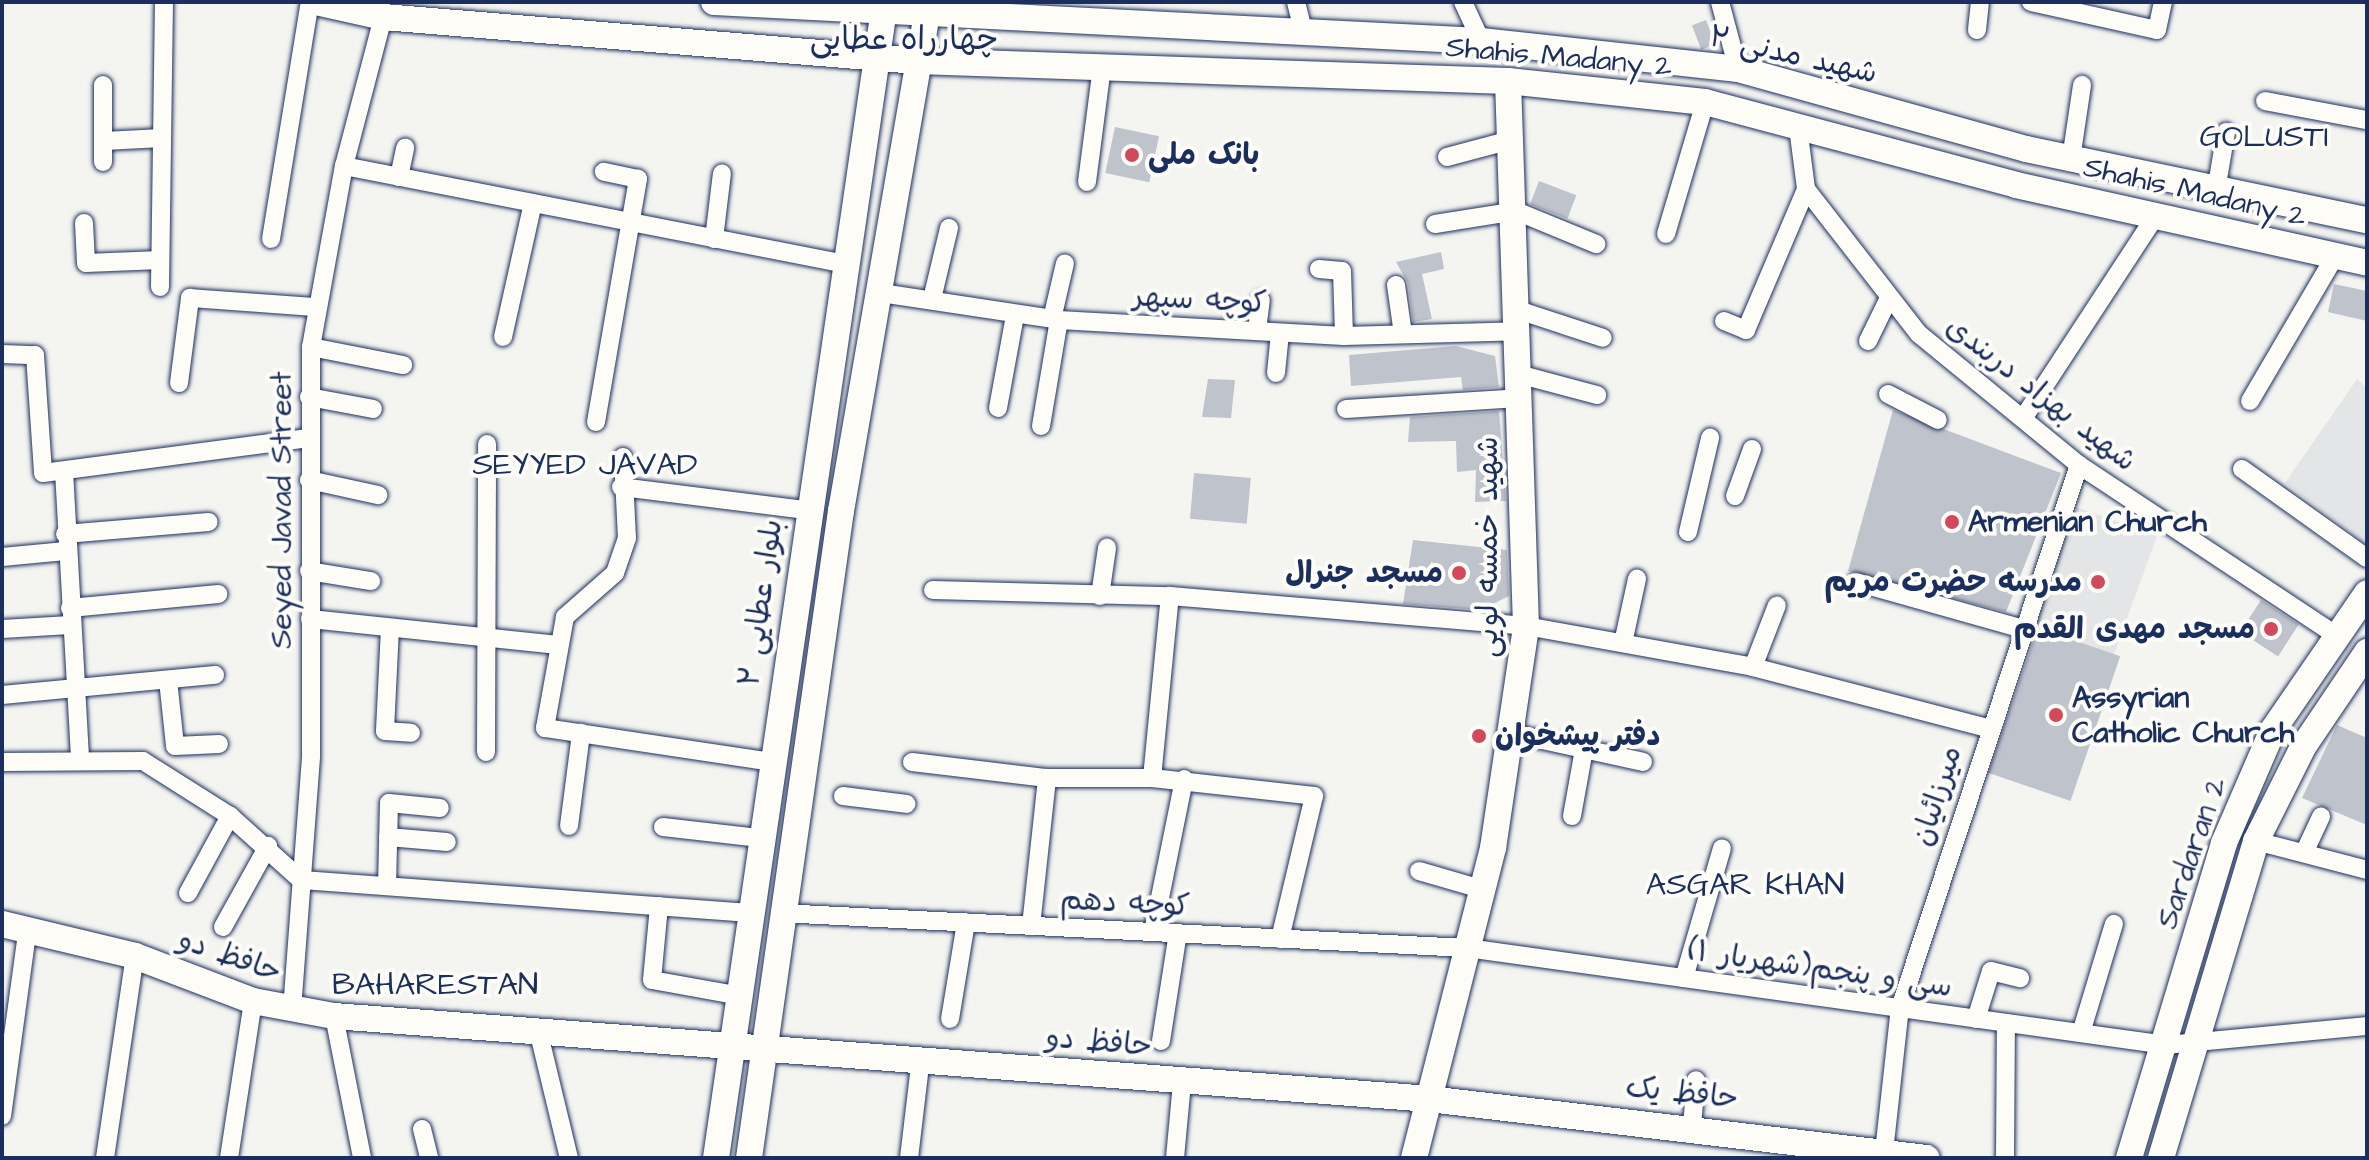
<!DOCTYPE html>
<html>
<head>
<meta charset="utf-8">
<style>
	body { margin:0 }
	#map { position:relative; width:2369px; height:1160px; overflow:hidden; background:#f4f4f1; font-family:"Architects Daughter","Playpen Sans Arabic",sans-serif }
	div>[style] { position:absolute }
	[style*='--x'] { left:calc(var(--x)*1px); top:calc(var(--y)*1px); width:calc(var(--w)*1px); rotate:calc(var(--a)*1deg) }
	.built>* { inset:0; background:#e4e5e6; transform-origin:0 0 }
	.building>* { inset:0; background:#bfc3cc; transform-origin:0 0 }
	.roads { filter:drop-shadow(0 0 2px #1b2f5e) drop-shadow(0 0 2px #1b2f5e) }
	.street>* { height:18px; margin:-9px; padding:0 9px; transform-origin:9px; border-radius:9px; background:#fdfcf7 }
	.secondary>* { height:26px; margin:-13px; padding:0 13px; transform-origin:13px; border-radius:13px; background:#fdfcf7 }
	.dots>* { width:22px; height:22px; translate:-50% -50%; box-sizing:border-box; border:4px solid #fdfcf7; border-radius:50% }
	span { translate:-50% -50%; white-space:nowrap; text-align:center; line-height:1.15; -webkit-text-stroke:8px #fdfcf7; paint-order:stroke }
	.street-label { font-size:30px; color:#1b2f5e }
	.poi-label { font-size:30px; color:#1b2f5e; font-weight:700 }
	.left { translate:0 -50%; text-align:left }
	.right { translate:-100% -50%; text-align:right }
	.neighbourhood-label { font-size:32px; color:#1b2f5e }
	.frame { position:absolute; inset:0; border:4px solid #1b2f5e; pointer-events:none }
</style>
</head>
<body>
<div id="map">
	<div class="built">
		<div style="clip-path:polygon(2357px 379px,2367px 388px,2366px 544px,2285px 483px)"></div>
		<div style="left:2077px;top:507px;width:85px;height:127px;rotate:20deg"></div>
	</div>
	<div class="building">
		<div style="left:1706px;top:20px;width:26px;height:15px;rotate:69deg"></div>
		<div style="left:1115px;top:127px;width:45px;height:47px;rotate:12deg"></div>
		<div style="left:1539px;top:181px;width:40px;height:25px;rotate:21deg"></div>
		<div style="clip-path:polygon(1441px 252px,1444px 269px,1422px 274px,1432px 319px,1413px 322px,1408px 283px,1396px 262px)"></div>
		<div style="clip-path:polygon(2334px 284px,2367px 291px,2367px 321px,2328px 312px)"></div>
		<div style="clip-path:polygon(1456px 346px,1495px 356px,1499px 387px,1463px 390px,1461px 377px,1351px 386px,1349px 355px)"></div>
		<div style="clip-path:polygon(1208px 379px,1235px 380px,1231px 418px,1202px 417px)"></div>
		<div style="clip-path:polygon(1893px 410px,2061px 473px,2006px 612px,1848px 571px)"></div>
		<div style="clip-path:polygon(1499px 411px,1506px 501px,1475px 502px,1476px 470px,1457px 472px,1456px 441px,1408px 442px,1410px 417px)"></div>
		<div style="left:1194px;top:473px;width:57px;height:46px;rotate:5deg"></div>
		<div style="clip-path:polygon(1413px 540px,1507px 550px,1509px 596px,1481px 610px,1403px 604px)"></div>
		<div style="left:2261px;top:600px;width:45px;height:38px;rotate:33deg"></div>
		<div style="left:2038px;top:628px;width:87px;height:153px;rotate:19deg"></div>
		<div style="clip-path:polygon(2337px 725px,2367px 738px,2367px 825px,2302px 798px)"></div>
	</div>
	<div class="roads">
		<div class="street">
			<div style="--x:1296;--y:2;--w:30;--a:76"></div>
			<div style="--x:1463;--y:2;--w:43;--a:65.2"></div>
			<div style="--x:1720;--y:2;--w:69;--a:75"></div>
			<div style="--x:2031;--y:2;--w:129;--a:12.5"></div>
			<div style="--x:2157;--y:30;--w:29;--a:-78"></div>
			<div style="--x:1977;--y:30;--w:28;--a:-84"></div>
			<div style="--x:2265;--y:101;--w:104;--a:10.6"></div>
			<div style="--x:1798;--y:127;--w:63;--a:82.6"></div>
			<div style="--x:1806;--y:189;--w:184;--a:52.1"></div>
			<div style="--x:1919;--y:334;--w:207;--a:39.3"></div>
			<div style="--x:2079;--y:465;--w:306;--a:33.5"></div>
			<div style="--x:104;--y:141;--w:58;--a:-3"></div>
			<div style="--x:1447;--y:157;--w:66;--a:-14.9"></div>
			<div style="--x:2071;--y:159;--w:75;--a:-81.5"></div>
			<div style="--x:103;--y:162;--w:77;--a:-90"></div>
			<div style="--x:344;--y:166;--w:511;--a:11.05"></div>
			<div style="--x:399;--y:177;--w:30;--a:-78"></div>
			<div style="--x:1087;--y:182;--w:117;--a:-82.6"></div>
			<div style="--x:2216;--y:191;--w:60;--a:-80.4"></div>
			<div style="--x:84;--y:223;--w:40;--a:87.1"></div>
			<div style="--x:86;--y:263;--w:74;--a:-2.3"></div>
			<div style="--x:1435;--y:224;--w:82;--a:-9.1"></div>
			<div style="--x:1516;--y:211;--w:87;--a:22.4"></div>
			<div style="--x:1666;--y:234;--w:138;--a:-73.5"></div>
			<div style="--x:271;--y:239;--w:240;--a:-80.7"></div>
			<div style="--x:714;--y:239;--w:66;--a:-83.1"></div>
			<div style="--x:1319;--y:269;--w:23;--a:5"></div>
			<div style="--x:1342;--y:271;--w:65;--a:88.2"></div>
			<div style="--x:1396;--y:285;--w:49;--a:81.9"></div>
			<div style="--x:160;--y:287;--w:285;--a:-89.2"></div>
			<div style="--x:881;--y:293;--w:180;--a:8.6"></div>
			<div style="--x:1059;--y:320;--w:285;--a:3.2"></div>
			<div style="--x:1344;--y:336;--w:174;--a:-1.6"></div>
			<div style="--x:932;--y:299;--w:73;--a:-76.5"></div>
			<div style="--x:1518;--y:310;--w:89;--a:18.2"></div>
			<div style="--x:1052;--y:319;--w:57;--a:-76.9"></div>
			<div style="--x:1724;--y:321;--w:24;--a:22"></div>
			<div style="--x:1746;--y:330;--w:153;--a:-66.9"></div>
			<div style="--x:1257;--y:331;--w:31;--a:-83"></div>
			<div style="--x:503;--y:337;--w:137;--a:-77.4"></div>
			<div style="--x:1868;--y:341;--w:46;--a:-64"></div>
			<div style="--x:311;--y:347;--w:94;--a:11.1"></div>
			<div style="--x:2;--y:354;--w:33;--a:2"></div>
			<div style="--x:35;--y:355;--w:118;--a:86.1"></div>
			<div style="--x:43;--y:473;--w:268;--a:-7.5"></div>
			<div style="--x:1276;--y:373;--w:40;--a:-84.3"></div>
			<div style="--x:1518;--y:374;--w:82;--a:14.9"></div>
			<div style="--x:179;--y:383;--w:86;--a:-82.6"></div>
			<div style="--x:190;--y:298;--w:126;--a:4.1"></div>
			<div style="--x:1888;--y:394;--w:56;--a:27.5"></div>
			<div style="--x:309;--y:397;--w:65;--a:10.6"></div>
			<div style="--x:2250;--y:401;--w:168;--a:-59.6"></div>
			<div style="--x:998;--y:408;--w:95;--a:-79.6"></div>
			<div style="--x:1346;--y:409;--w:173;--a:-3.6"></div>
			<div style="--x:2024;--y:417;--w:241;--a:-56.8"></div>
			<div style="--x:596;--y:422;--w:247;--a:-80.2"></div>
			<div style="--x:638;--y:179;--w:35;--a:-168"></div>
			<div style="--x:1041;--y:426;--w:108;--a:-80.4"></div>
			<div style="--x:623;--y:457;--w:81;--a:87.2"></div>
			<div style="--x:627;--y:538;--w:37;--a:109"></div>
			<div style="--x:615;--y:573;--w:67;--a:138.7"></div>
			<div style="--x:565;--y:617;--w:113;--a:100.2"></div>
			<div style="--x:545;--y:728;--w:230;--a:8.5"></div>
			<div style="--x:2242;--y:469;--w:153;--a:35.5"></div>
			<div style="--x:64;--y:471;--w:287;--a:86.8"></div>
			<div style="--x:309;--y:480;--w:71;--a:12.3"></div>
			<div style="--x:621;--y:487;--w:186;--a:7.1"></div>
			<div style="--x:1735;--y:496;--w:50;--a:-70.1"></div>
			<div style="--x:1688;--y:532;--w:97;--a:-76.8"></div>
			<div style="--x:65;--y:534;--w:144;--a:-4.8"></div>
			<div style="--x:2;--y:557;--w:64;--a:-5.4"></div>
			<div style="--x:309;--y:571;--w:63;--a:9.2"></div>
			<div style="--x:1856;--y:582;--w:173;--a:15.7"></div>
			<div style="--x:933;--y:590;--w:237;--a:1.5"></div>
			<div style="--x:1170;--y:596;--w:357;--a:4.8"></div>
			<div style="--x:1526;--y:626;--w:231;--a:10.2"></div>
			<div style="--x:1753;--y:667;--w:243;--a:14.6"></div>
			<div style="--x:1100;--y:596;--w:49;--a:-81.7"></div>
			<div style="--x:70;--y:608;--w:149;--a:-5.4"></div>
			<div style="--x:310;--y:619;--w:250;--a:6"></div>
			<div style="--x:390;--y:628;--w:103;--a:92.8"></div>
			<div style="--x:385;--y:731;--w:26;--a:4"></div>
			<div style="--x:2;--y:629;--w:68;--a:-3.4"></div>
			<div style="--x:1623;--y:643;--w:66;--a:-77.7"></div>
			<div style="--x:1753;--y:667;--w:66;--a:-68.8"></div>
			<div style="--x:168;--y:680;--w:66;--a:83.9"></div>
			<div style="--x:175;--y:746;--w:44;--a:-2.6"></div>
			<div style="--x:2;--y:695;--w:214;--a:-5.4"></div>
			<div style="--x:1515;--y:734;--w:131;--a:12.3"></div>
			<div style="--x:486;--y:752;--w:308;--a:-89.8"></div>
			<div style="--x:2;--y:762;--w:141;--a:-0.4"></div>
			<div style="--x:143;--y:761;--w:103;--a:32.3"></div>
			<div style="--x:230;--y:816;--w:96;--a:42"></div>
			<div style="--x:301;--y:880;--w:448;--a:4.2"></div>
			<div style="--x:912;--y:762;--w:136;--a:6.8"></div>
			<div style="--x:1047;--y:778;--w:105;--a:0"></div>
			<div style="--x:1152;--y:778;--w:183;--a:-84.4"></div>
			<div style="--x:1152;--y:778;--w:163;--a:6.3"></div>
			<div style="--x:1314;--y:796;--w:147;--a:103.4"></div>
			<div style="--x:843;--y:796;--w:64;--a:7.1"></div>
			<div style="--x:1572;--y:816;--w:68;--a:-79.8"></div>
			<div style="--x:569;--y:826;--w:94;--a:-82.6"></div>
			<div style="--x:663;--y:827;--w:98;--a:6.5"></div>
			<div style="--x:388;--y:837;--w:59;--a:4.8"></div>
			<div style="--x:2256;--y:841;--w:115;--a:14.6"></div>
			<div style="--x:2305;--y:851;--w:38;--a:-65"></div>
			<div style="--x:1419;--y:871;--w:65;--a:16.2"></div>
			<div style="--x:387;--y:886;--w:83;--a:-88.6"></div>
			<div style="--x:389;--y:803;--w:51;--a:5.6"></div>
			<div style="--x:188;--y:893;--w:88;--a:-61.4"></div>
			<div style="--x:659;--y:906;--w:74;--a:95.4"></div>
			<div style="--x:652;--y:980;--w:84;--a:10.2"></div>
			<div style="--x:780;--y:913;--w:688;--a:2.92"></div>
			<div style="--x:1467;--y:948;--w:706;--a:7.9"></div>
			<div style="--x:2166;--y:1045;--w:202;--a:-5.4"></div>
			<div style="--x:1031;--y:926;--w:149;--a:-83.8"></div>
			<div style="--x:223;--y:927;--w:93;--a:-60.9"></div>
			<div style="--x:1153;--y:932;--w:156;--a:-78.5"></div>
			<div style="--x:1684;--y:978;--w:135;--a:-73.7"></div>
			<div style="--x:292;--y:1010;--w:255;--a:-85.7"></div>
			<div style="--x:311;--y:756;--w:409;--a:-90"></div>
			<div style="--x:311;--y:347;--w:184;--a:-79.7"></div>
			<div style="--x:344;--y:166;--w:154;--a:-75.3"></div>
			<div style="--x:334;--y:1016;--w:145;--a:78.8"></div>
			<div style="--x:950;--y:1019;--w:98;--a:-80.6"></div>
			<div style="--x:1976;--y:1019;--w:50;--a:-72.6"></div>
			<div style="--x:1991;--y:971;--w:30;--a:14"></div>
			<div style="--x:538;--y:1030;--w:132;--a:76.4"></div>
			<div style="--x:2081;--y:1033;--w:114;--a:-73.2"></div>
			<div style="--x:1161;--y:1041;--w:109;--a:-81.1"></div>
			<div style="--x:2;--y:1116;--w:191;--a:-82.2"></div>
			<div style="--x:1692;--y:1126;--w:46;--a:-85"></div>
			<div style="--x:422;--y:1129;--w:30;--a:76"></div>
			<div style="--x:1884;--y:1152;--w:145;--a:-83.7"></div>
			<div style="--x:1900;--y:1008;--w:572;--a:-71.76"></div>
			<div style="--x:105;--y:1158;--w:204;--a:-81.6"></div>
			<div style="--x:229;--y:1158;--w:159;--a:-81.3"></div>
			<div style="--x:909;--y:1158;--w:101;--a:-83.2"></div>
			<div style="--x:1175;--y:1158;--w:76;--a:-84.7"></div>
			<div style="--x:2005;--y:1158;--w:135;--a:-89.6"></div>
		</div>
		<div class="secondary">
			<div style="--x:316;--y:2;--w:69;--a:12.6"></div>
			<div style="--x:383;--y:17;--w:536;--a:4.71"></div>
			<div style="--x:917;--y:61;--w:591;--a:1.94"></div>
			<div style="--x:1508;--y:81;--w:198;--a:6.1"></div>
			<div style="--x:1705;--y:102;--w:322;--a:14.9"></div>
			<div style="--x:2016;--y:185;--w:360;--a:12.5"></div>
			<div style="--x:714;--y:2;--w:768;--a:2.91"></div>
			<div style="--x:1481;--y:41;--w:259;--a:6.2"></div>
			<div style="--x:1738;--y:69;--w:299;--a:15.5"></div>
			<div style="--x:2026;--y:149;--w:348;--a:11.8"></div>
			<div style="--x:2;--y:924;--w:137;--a:13.5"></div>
			<div style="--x:135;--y:956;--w:126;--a:20.9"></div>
			<div style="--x:253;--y:1001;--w:82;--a:10.5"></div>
			<div style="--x:334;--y:1016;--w:1098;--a:4.33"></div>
			<div style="--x:1429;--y:1099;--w:501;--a:6.76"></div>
			<div style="--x:716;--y:1158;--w:1168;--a:-81.68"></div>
			<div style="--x:749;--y:1158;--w:654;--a:-81.91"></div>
			<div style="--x:841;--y:511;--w:517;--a:-80.19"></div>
			<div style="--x:1414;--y:1158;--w:320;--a:-75.7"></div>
			<div style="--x:1493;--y:848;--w:224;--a:-81.5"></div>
			<div style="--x:1526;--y:626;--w:545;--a:-91.89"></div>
			<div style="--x:2129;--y:1158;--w:329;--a:-73.2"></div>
			<div style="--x:2224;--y:843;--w:123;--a:-66.6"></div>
			<div style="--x:2273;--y:730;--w:166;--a:-55.5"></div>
			<div style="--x:2161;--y:1158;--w:331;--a:-73.3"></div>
			<div style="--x:2256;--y:841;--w:105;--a:-63.4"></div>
			<div style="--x:2303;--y:747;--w:115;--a:-56"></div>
		</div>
	</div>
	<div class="dots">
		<div style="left:1132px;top:155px;background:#d1495b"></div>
		<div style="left:1952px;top:522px;background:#d1495b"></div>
		<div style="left:1459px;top:573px;background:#d1495b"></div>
		<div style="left:2098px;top:582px;background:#d1495b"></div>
		<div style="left:2271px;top:629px;background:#d1495b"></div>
		<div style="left:2056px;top:715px;background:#d1495b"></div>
		<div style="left:1479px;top:736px;background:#d1495b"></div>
	</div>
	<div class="street-label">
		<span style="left:1793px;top:55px;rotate:13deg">شهید مدنی ۲</span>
		<span style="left:1559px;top:57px;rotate:5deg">Shahis Madany 2</span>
		<span style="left:2195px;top:192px;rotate:13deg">Shahis Madany 2</span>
		<span style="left:1200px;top:300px;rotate:3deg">کوچه سپهر</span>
		<span style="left:2041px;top:394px;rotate:38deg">شهید بهزاد دربندی</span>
		<span style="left:282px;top:510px;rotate:-90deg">Seyed Javad Street</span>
		<span style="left:1488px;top:547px;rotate:-90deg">شهید خمسه لویی</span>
		<span style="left:761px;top:603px;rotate:-82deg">بلوار عطایی ۲</span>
		<span style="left:1937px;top:796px;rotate:-72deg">میرزائیان</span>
		<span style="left:2192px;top:853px;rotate:-71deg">Sardaran 2</span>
		<span style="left:1125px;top:903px;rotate:3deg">کوچه دهم</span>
		<span style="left:230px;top:956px;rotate:19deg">حافظ دو</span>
		<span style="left:1820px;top:969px;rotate:8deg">سی و پنجم(شهریار ۱)</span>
		<span style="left:1099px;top:1042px;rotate:5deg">حافظ دو</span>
		<span style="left:1682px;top:1093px;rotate:6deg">حافظ یک</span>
	</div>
	<div class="poi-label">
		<span class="left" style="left:1148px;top:155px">بانک ملی</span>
		<span class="left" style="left:1968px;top:522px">Armenian Church</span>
		<span class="right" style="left:1443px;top:573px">مسجد جنرال</span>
		<span class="right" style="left:2082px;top:582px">مدرسه حضرت مریم</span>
		<span class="right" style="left:2255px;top:629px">مسجد مهدی القدم</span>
		<span class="left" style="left:2072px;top:715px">Assyrian<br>Catholic Church</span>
		<span class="left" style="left:1495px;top:736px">دفتر پیشخوان</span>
	</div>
	<div class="neighbourhood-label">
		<span style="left:904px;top:40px">چهارراه عطایی</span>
		<span style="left:2264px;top:137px">GOLUSTI</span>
		<span style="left:585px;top:465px">SEYYED JAVAD</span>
		<span style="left:1745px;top:885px">ASGAR KHAN</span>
		<span style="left:435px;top:985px">BAHARESTAN</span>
	</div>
	<div class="frame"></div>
</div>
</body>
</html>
